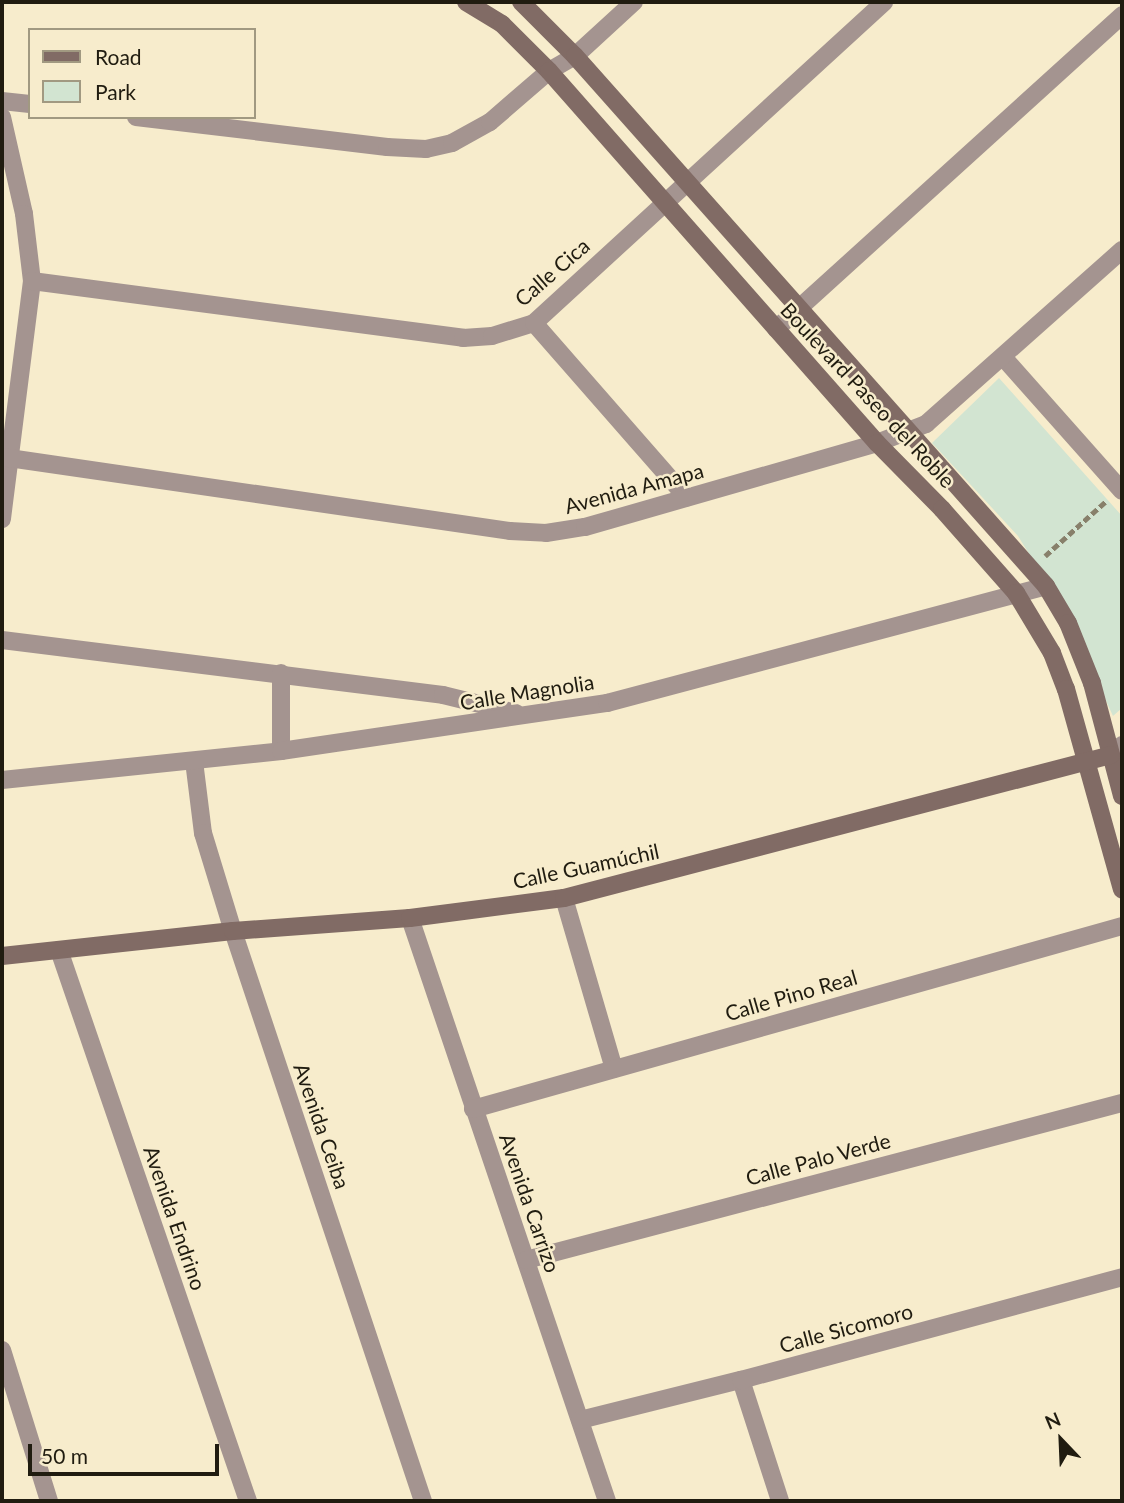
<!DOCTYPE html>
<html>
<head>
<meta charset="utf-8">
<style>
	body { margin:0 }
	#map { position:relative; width:1124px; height:1503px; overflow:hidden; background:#f7eccc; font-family:Lato,sans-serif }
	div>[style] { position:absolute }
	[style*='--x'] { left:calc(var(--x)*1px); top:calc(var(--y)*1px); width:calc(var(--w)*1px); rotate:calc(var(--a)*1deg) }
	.green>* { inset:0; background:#d2e4d1 }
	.path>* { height:4.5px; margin-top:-2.25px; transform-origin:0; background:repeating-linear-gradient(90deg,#88806b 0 7px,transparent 0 10.5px) }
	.street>* { height:18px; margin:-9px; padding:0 9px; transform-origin:9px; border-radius:9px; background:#a49490 }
	.secondary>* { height:18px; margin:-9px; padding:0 9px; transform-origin:9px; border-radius:9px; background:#816b65 }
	span { translate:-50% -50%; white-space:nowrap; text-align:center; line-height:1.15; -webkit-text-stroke:5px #f7eccc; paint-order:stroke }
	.street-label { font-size:21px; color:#201c10 }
	.frame { position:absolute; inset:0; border:4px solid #201c10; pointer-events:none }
	.legend { position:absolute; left:28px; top:28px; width:228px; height:91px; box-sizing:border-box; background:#f7eccc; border:2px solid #a19981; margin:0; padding:9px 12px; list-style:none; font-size:21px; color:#201c10 }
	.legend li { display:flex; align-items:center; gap:14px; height:35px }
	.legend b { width:35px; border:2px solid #a19981 }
	.north { position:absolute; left:1026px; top:1405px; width:70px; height:70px; -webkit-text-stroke:5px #f7eccc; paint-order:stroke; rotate:337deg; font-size:19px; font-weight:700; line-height:28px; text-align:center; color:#201c10 }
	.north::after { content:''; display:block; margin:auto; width:24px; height:32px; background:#201c10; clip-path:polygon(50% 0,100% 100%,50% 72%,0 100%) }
	.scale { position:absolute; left:28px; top:1444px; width:191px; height:32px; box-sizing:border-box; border:4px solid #201c10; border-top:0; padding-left:9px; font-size:21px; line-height:24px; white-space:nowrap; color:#201c10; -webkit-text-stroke:5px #f7eccc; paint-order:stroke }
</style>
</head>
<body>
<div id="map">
	<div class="green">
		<div style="clip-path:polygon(999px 378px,1122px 516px,1122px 708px,1113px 716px,1065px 612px,1018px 536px,932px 443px)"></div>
	</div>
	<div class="path">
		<div style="--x:1045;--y:556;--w:82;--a:-42"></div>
	</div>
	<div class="street">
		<div style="--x:2;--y:101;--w:28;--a:6"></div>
		<div style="--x:2;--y:117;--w:99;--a:77.2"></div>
		<div style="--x:24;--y:214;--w:67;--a:83.2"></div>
		<div style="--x:32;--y:281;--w:240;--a:97.2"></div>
		<div style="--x:136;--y:117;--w:253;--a:6.8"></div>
		<div style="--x:387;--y:147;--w:39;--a:3"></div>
		<div style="--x:426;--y:149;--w:27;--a:-13"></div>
		<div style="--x:452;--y:143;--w:43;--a:-28.9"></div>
		<div style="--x:490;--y:122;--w:78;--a:-40.8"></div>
		<div style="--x:549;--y:71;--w:30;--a:-30"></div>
		<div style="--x:575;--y:56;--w:80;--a:-42.5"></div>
		<div style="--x:32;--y:281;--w:435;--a:7.5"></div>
		<div style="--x:463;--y:338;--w:29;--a:-4"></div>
		<div style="--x:492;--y:336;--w:44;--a:-17.2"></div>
		<div style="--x:534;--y:323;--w:475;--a:-42.5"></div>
		<div style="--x:534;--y:323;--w:232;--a:48.8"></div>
		<div style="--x:776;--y:329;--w:467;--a:-42.2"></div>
		<div style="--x:1003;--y:357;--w:179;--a:48.4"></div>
		<div style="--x:2;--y:457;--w:513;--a:8.29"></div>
		<div style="--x:510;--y:531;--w:36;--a:3"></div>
		<div style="--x:546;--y:533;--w:39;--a:-9"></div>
		<div style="--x:585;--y:527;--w:304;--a:-16"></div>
		<div style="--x:877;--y:443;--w:53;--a:-21.2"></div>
		<div style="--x:926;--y:424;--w:262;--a:-41.6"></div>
		<div style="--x:2;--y:640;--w:444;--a:7.1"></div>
		<div style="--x:443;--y:695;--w:75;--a:13.9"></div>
		<div style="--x:281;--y:673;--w:78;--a:90"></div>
		<div style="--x:1111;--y:755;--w:15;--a:-42"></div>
		<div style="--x:194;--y:761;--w:73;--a:82.9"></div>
		<div style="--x:203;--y:833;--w:102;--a:73"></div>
		<div style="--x:233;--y:931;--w:601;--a:71.57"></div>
		<div style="--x:2;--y:780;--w:281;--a:-5.9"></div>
		<div style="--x:281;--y:751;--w:330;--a:-8.4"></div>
		<div style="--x:607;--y:703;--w:454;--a:-14.9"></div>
		<div style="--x:564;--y:898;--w:178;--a:73.7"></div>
		<div style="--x:410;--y:918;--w:615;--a:71.33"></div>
		<div style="--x:59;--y:950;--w:583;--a:71.07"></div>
		<div style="--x:473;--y:1109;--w:674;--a:-15.75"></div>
		<div style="--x:526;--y:1260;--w:616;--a:-14.76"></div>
		<div style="--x:2;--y:1350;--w:158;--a:72.7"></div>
		<div style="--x:741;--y:1380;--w:127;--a:72.1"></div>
		<div style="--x:580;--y:1420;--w:166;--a:-14"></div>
		<div style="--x:741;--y:1380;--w:395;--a:-15.1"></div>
	</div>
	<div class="secondary">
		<div style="--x:466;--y:2;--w:42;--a:31.4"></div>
		<div style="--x:502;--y:24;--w:66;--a:45"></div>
		<div style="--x:549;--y:71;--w:496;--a:48.6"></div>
		<div style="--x:877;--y:443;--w:93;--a:45.4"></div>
		<div style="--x:942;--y:509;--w:112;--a:48.6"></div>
		<div style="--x:1016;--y:593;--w:70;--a:59"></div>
		<div style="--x:1052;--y:653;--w:39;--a:69"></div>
		<div style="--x:1066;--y:689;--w:208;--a:74.4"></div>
		<div style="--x:521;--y:2;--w:76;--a:45"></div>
		<div style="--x:575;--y:56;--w:709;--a:48.37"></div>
		<div style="--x:1046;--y:586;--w:43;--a:59.3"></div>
		<div style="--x:1068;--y:623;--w:65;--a:68.2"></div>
		<div style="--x:1092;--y:683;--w:117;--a:75.1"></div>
		<div style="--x:2;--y:956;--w:232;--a:-6.2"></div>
		<div style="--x:233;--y:931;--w:177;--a:-4.2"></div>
		<div style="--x:410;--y:918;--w:155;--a:-7.4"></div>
		<div style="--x:564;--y:898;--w:565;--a:-14.65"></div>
	</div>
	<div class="street-label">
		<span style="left:552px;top:272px;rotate:-41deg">Calle Cica</span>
		<span style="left:868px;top:395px;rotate:47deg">Boulevard Paseo del Roble</span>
		<span style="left:634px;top:488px;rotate:-15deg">Avenida Amapa</span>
		<span style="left:527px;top:692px;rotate:-9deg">Calle Magnolia</span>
		<span style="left:586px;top:866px;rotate:-12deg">Calle Guamúchil</span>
		<span style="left:791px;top:995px;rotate:-16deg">Calle Pino Real</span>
		<span style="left:322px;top:1126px;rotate:71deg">Avenida Ceiba</span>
		<span style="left:818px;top:1159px;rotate:-15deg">Calle Palo Verde</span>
		<span style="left:530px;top:1203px;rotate:71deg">Avenida Carrizo</span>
		<span style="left:175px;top:1218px;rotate:71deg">Avenida Endrino</span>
		<span style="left:846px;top:1328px;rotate:-15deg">Calle Sicomoro</span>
	</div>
	<div class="frame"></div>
	<ul class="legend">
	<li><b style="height:9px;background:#816b65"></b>Road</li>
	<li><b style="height:19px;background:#d2e4d1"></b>Park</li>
	</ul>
	<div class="north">N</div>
	<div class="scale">50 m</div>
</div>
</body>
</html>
